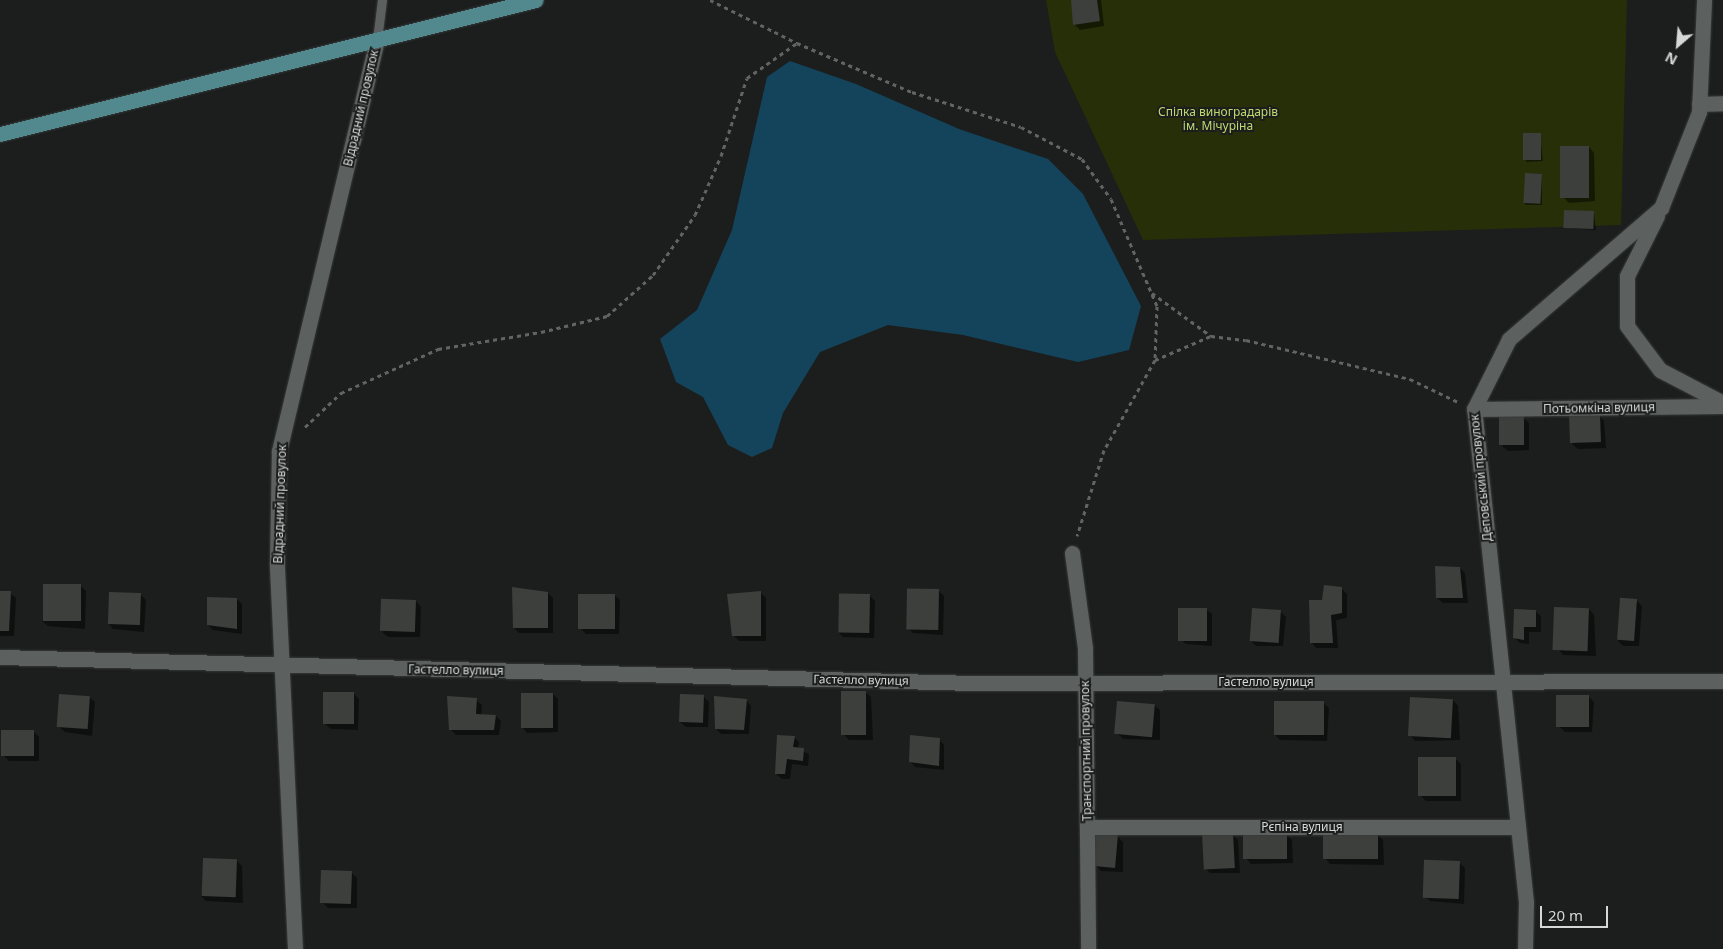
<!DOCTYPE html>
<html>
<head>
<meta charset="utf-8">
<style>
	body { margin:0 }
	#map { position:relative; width:1723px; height:949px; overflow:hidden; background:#1b1e1d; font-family:"Noto Sans",sans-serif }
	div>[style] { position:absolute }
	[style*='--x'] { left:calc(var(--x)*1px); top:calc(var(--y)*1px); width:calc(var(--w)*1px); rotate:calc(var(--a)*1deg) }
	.green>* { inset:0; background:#272f08 }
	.water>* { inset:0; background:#14445b }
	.shadow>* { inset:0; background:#0007 }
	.building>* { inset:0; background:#3c3f3c; transform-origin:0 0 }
	.path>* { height:3px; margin-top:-1.5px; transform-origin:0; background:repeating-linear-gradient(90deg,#616463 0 4px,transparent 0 8px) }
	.roads { filter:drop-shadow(0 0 1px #383a3a) drop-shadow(0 0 1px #383a3a) }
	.lane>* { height:9px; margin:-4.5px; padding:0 4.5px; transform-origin:4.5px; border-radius:4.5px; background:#5c605f }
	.street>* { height:15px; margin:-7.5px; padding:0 7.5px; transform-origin:7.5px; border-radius:7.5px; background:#5c605f }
	.primary>* { height:15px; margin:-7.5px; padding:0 7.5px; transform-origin:7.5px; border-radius:7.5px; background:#51898e }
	span { translate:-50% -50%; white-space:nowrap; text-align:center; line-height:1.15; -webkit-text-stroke:4px #1b1e1d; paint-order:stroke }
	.street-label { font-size:12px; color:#d5d8d7 }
	.park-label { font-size:12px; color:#c0da6f }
	.north { position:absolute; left:1653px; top:20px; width:50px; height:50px; -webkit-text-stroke:4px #1b1e1d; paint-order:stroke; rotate:207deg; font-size:14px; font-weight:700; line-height:20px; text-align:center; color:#d5d8d7 }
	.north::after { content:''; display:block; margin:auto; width:18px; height:22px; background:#d5d8d7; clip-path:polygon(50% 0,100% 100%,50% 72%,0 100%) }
	.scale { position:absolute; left:1540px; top:906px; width:68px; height:22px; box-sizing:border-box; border:2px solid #d5d8d7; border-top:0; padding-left:6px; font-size:15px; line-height:18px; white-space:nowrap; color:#d5d8d7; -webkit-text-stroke:4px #1b1e1d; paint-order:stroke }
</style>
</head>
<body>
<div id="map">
	<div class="green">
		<div style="clip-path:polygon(1046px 0,1627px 0,1621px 225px,1143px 240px,1055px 52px)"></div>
	</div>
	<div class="water">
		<div style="clip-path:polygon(790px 61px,856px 84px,959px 129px,1048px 159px,1083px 194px,1141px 306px,1129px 350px,1078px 362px,963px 335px,888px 325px,820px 352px,783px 413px,772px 448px,752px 457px,728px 445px,703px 397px,676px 382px,660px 339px,697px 310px,732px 230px,767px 77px)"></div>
	</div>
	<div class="shadow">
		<div style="clip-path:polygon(1073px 0,1101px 0,1104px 26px,1080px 30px,1074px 24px)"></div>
		<div style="clip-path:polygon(1540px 134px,1543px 161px,1527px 162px,1524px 159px)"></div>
		<div style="clip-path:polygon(1589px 147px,1594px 153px,1595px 201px,1569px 203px,1564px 198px)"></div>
		<div style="clip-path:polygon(1542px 175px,1542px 205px,1526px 205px,1524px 203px)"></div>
		<div style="clip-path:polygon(1594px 213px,1596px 230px,1565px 228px)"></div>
		<div style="clip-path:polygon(1599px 415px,1604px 421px,1606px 448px,1578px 449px,1572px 444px)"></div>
		<div style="clip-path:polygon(1523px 418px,1529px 423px,1529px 450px,1508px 451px,1502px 446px)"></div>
		<div style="clip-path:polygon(1460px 568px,1465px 573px,1468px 603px,1443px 603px,1437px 598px)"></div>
		<div style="clip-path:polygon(81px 586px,86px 591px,85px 629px,48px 626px,42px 621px)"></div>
		<div style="clip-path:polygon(1342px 589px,1347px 594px,1347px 618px,1336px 620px,1338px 648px,1316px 648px,1311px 642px,1323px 602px)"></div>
		<div style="clip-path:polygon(938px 591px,944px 596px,943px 635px,913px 633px,908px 628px)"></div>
		<div style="clip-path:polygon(0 592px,10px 593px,16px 598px,14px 636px,0 636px)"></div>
		<div style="clip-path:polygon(548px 593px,553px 598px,553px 633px,519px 633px,514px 628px)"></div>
		<div style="clip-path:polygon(761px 593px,766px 598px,766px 641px,739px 641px,734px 636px)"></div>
		<div style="clip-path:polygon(140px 594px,146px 600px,144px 632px,113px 629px,108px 623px)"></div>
		<div style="clip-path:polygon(614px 595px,620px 600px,619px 634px,586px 634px,580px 628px)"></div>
		<div style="clip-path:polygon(869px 595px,875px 601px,874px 638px,843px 637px,838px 632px)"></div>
		<div style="clip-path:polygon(237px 599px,242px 604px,242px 634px,213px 630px,208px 625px)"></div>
		<div style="clip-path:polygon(416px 601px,421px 607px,420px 637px,388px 637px,382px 632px)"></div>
		<div style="clip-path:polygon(1637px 601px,1642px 606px,1639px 646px,1623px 646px,1618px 641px)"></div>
		<div style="clip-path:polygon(1206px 609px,1212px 614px,1212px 646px,1186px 644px,1180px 639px)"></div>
		<div style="clip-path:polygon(1589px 609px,1594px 615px,1596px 656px,1563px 655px,1558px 649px)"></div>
		<div style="clip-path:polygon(1535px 611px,1541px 616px,1541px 632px,1529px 632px,1529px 644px,1520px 643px,1514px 637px)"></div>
		<div style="clip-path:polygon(1281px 612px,1286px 617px,1283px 646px,1256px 646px,1251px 641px)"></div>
		<div style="clip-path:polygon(865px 692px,871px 697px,873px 740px,849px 740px,843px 734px)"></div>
		<div style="clip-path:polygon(354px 694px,359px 699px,358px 730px,331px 729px,325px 724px)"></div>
		<div style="clip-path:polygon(553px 694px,558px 699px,558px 732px,527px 733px,522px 727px)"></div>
		<div style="clip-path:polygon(703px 696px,709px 702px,708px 727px,686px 727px,680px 722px)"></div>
		<div style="clip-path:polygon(1588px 696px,1594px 702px,1592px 732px,1565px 732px,1560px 727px)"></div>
		<div style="clip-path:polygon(89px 697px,95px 702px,92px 736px,65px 732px,59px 727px)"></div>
		<div style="clip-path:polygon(476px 700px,482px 705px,481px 715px,496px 716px,501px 721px,499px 735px,456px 735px,450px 729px)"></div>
		<div style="clip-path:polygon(746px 700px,751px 706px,749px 734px,721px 734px,716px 729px)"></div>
		<div style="clip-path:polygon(1453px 700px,1458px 706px,1460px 740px,1415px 741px,1410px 735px)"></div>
		<div style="clip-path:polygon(1323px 703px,1329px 708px,1327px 741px,1280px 740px,1275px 735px)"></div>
		<div style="clip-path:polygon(1154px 705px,1160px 710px,1160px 740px,1123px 739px,1118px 734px)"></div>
		<div style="clip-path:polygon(33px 731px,39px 737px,39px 761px,9px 761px,4px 756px)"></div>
		<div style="clip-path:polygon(794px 737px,799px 742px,798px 749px,809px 754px,808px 766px,792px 764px,790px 779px,782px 779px,776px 774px)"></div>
		<div style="clip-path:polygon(939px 739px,944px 745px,944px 770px,915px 767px,910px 761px)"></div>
		<div style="clip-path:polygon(1455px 758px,1461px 764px,1461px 801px,1426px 801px,1420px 795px)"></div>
		<div style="clip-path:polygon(1232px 834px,1238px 840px,1240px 873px,1210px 873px,1204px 867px)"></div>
		<div style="clip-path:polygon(1286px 834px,1292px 840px,1293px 863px,1251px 864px,1246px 858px)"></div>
		<div style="clip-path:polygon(1378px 835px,1383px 840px,1384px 865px,1330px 864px,1325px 858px)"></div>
		<div style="clip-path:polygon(1117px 836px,1123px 842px,1123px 872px,1101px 871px,1095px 865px)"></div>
		<div style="clip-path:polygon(236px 860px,242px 866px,243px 903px,206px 901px,201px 896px)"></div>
		<div style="clip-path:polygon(1459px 863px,1465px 868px,1464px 904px,1430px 901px,1425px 896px)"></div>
		<div style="clip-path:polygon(352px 873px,357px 878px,357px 908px,328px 908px,322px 902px)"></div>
	</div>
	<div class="building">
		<div style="clip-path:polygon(1071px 0,1097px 0,1100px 21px,1073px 25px)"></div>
		<div style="left:1523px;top:133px;width:18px;height:27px"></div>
		<div style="left:1560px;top:146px;width:29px;height:52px"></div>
		<div style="left:1525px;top:173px;width:17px;height:30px;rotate:3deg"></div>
		<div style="left:1564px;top:210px;width:30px;height:18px;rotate:2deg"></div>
		<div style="left:1600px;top:414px;width:28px;height:31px;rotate:88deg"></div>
		<div style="left:1524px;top:416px;width:29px;height:25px;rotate:90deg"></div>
		<div style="clip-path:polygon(1435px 566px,1460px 567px,1463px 598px,1436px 598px)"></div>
		<div style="left:43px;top:584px;width:38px;height:37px"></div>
		<div style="clip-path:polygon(1324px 585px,1342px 587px,1342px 613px,1331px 615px,1333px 643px,1310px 643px,1309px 600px,1322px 600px)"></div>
		<div style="clip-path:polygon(512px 587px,548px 592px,548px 628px,513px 628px)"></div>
		<div style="left:939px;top:589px;width:41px;height:32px;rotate:91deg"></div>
		<div style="clip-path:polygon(0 591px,11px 591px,9px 631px,0 631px)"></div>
		<div style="clip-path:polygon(761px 591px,761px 636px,732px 636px,727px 594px)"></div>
		<div style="left:109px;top:592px;width:32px;height:32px;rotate:2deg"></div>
		<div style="left:578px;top:594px;width:37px;height:35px"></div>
		<div style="left:870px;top:594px;width:39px;height:31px;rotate:91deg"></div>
		<div style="clip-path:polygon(207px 597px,237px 598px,237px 629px,207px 625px)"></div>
		<div style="left:1637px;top:599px;width:42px;height:17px;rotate:94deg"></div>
		<div style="left:416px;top:600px;width:32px;height:35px;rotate:92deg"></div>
		<div style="left:1554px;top:607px;width:35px;height:43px;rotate:2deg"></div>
		<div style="left:1207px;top:608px;width:33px;height:29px;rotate:90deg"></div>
		<div style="left:1252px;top:608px;width:29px;height:33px;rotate:4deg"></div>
		<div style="clip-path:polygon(1514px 609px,1536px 610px,1536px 627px,1524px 627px,1524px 640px,1513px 638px)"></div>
		<div style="left:841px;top:691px;width:25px;height:44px"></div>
		<div style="left:323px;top:692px;width:31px;height:32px"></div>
		<div style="left:553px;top:693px;width:35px;height:32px;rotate:90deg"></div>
		<div style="left:59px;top:694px;width:31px;height:33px;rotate:4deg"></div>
		<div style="left:680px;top:694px;width:24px;height:28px;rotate:2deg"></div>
		<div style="left:1556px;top:695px;width:33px;height:32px"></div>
		<div style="clip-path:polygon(447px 696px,477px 698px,476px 714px,496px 715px,494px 730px,449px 730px)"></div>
		<div style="clip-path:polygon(714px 696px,747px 699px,744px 730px,715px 729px)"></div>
		<div style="left:1410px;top:697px;width:43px;height:39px;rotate:3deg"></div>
		<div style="left:1117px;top:701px;width:38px;height:33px;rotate:5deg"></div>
		<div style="left:1274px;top:701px;width:50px;height:34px"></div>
		<div style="left:34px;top:730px;width:26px;height:33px;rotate:90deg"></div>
		<div style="clip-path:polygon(777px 735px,795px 736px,793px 747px,804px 748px,803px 761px,787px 759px,785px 774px,775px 774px)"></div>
		<div style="clip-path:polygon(910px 735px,940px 738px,939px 766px,909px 762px)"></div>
		<div style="left:1456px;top:757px;width:39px;height:38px;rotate:90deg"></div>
		<div style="left:1094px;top:833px;width:24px;height:33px;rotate:5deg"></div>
		<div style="left:1233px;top:833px;width:35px;height:31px;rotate:87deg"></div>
		<div style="left:1243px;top:833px;width:44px;height:26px"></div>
		<div style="left:1323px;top:833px;width:55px;height:26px"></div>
		<div style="left:203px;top:858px;width:34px;height:38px;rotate:2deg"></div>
		<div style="left:1460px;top:861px;width:38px;height:36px;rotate:92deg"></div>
		<div style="left:321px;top:870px;width:31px;height:33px;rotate:2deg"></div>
	</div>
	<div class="path">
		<div style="--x:710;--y:0;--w:97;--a:26.3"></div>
		<div style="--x:797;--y:43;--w:125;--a:23.1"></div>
		<div style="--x:912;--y:92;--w:114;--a:17.8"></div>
		<div style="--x:1021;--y:127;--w:69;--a:27.7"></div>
		<div style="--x:1082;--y:159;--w:49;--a:54.1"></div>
		<div style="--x:1111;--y:199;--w:116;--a:66.7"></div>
		<div style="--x:1157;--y:306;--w:54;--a:92.1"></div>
		<div style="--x:1155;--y:360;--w:103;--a:119.5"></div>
		<div style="--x:1104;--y:450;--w:90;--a:107.4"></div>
		<div style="--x:1152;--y:293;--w:73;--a:36.1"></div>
		<div style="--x:1211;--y:336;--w:35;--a:7"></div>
		<div style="--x:1246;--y:340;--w:169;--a:13.4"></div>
		<div style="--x:1410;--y:379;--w:53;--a:25.6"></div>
		<div style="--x:1155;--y:360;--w:61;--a:-23.2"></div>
		<div style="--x:305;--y:427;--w:50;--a:-43.4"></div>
		<div style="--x:341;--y:393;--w:107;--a:-24.4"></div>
		<div style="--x:438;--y:349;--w:104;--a:-9.4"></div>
		<div style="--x:541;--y:332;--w:68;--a:-13.6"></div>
		<div style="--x:607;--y:316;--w:62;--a:-41.7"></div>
		<div style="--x:653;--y:275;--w:73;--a:-55"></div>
		<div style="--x:695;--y:215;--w:64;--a:-66.2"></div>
		<div style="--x:721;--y:156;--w:82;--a:-71.6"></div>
		<div style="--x:747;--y:78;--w:61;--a:-35"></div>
	</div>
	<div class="roads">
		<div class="lane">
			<div style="--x:377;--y:40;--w:40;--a:-82.9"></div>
		</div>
		<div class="street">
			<div style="--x:1699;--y:104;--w:24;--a:-2"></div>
			<div style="--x:1657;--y:216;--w:67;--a:116.6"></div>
			<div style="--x:1627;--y:276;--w:50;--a:90"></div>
			<div style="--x:1627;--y:326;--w:55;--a:53.1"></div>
			<div style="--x:1660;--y:370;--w:71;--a:27.6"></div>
			<div style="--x:1474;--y:409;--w:249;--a:-0.7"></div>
			<div style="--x:1072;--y:553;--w:96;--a:82.2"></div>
			<div style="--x:1085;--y:648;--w:301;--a:89.4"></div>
			<div style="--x:0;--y:657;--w:974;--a:1.53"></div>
			<div style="--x:974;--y:683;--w:749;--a:-0.15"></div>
			<div style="--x:1087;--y:827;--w:431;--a:0"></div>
			<div style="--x:295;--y:949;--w:387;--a:-92.7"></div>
			<div style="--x:277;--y:562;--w:111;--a:-89"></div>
			<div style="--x:279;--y:451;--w:423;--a:-76.6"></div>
			<div style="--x:1525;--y:949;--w:47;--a:-88.8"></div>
			<div style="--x:1526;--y:902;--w:496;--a:-96"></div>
			<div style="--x:1474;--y:409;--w:78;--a:-63.4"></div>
			<div style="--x:1509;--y:339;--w:201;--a:-40.8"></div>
			<div style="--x:1661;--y:208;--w:103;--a:-68.4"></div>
			<div style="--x:1699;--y:112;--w:112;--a:-87.4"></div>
		</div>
		<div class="primary">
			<div style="--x:0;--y:134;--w:552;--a:-14.04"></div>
		</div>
	</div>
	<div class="street-label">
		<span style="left:361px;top:108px;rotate:-77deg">Відрадний провулок</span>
		<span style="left:1599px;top:408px;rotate:-1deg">Потьомкіна вулиця</span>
		<span style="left:1481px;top:478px;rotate:-96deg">Деповський провулок</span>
		<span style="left:280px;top:504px;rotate:-88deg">Відрадний провулок</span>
		<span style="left:456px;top:670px;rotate:1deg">Гастелло вулиця</span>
		<span style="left:861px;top:680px;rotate:1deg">Гастелло вулиця</span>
		<span style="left:1266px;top:682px">Гастелло вулиця</span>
		<span style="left:1086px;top:751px;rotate:-91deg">Транспортний провулок</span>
		<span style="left:1302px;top:827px">Рєпіна вулиця</span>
	</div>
	<div class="park-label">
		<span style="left:1218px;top:119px">Спілка виноградарів<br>ім. Мічуріна</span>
	</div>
	<div class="north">N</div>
	<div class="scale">20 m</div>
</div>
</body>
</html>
